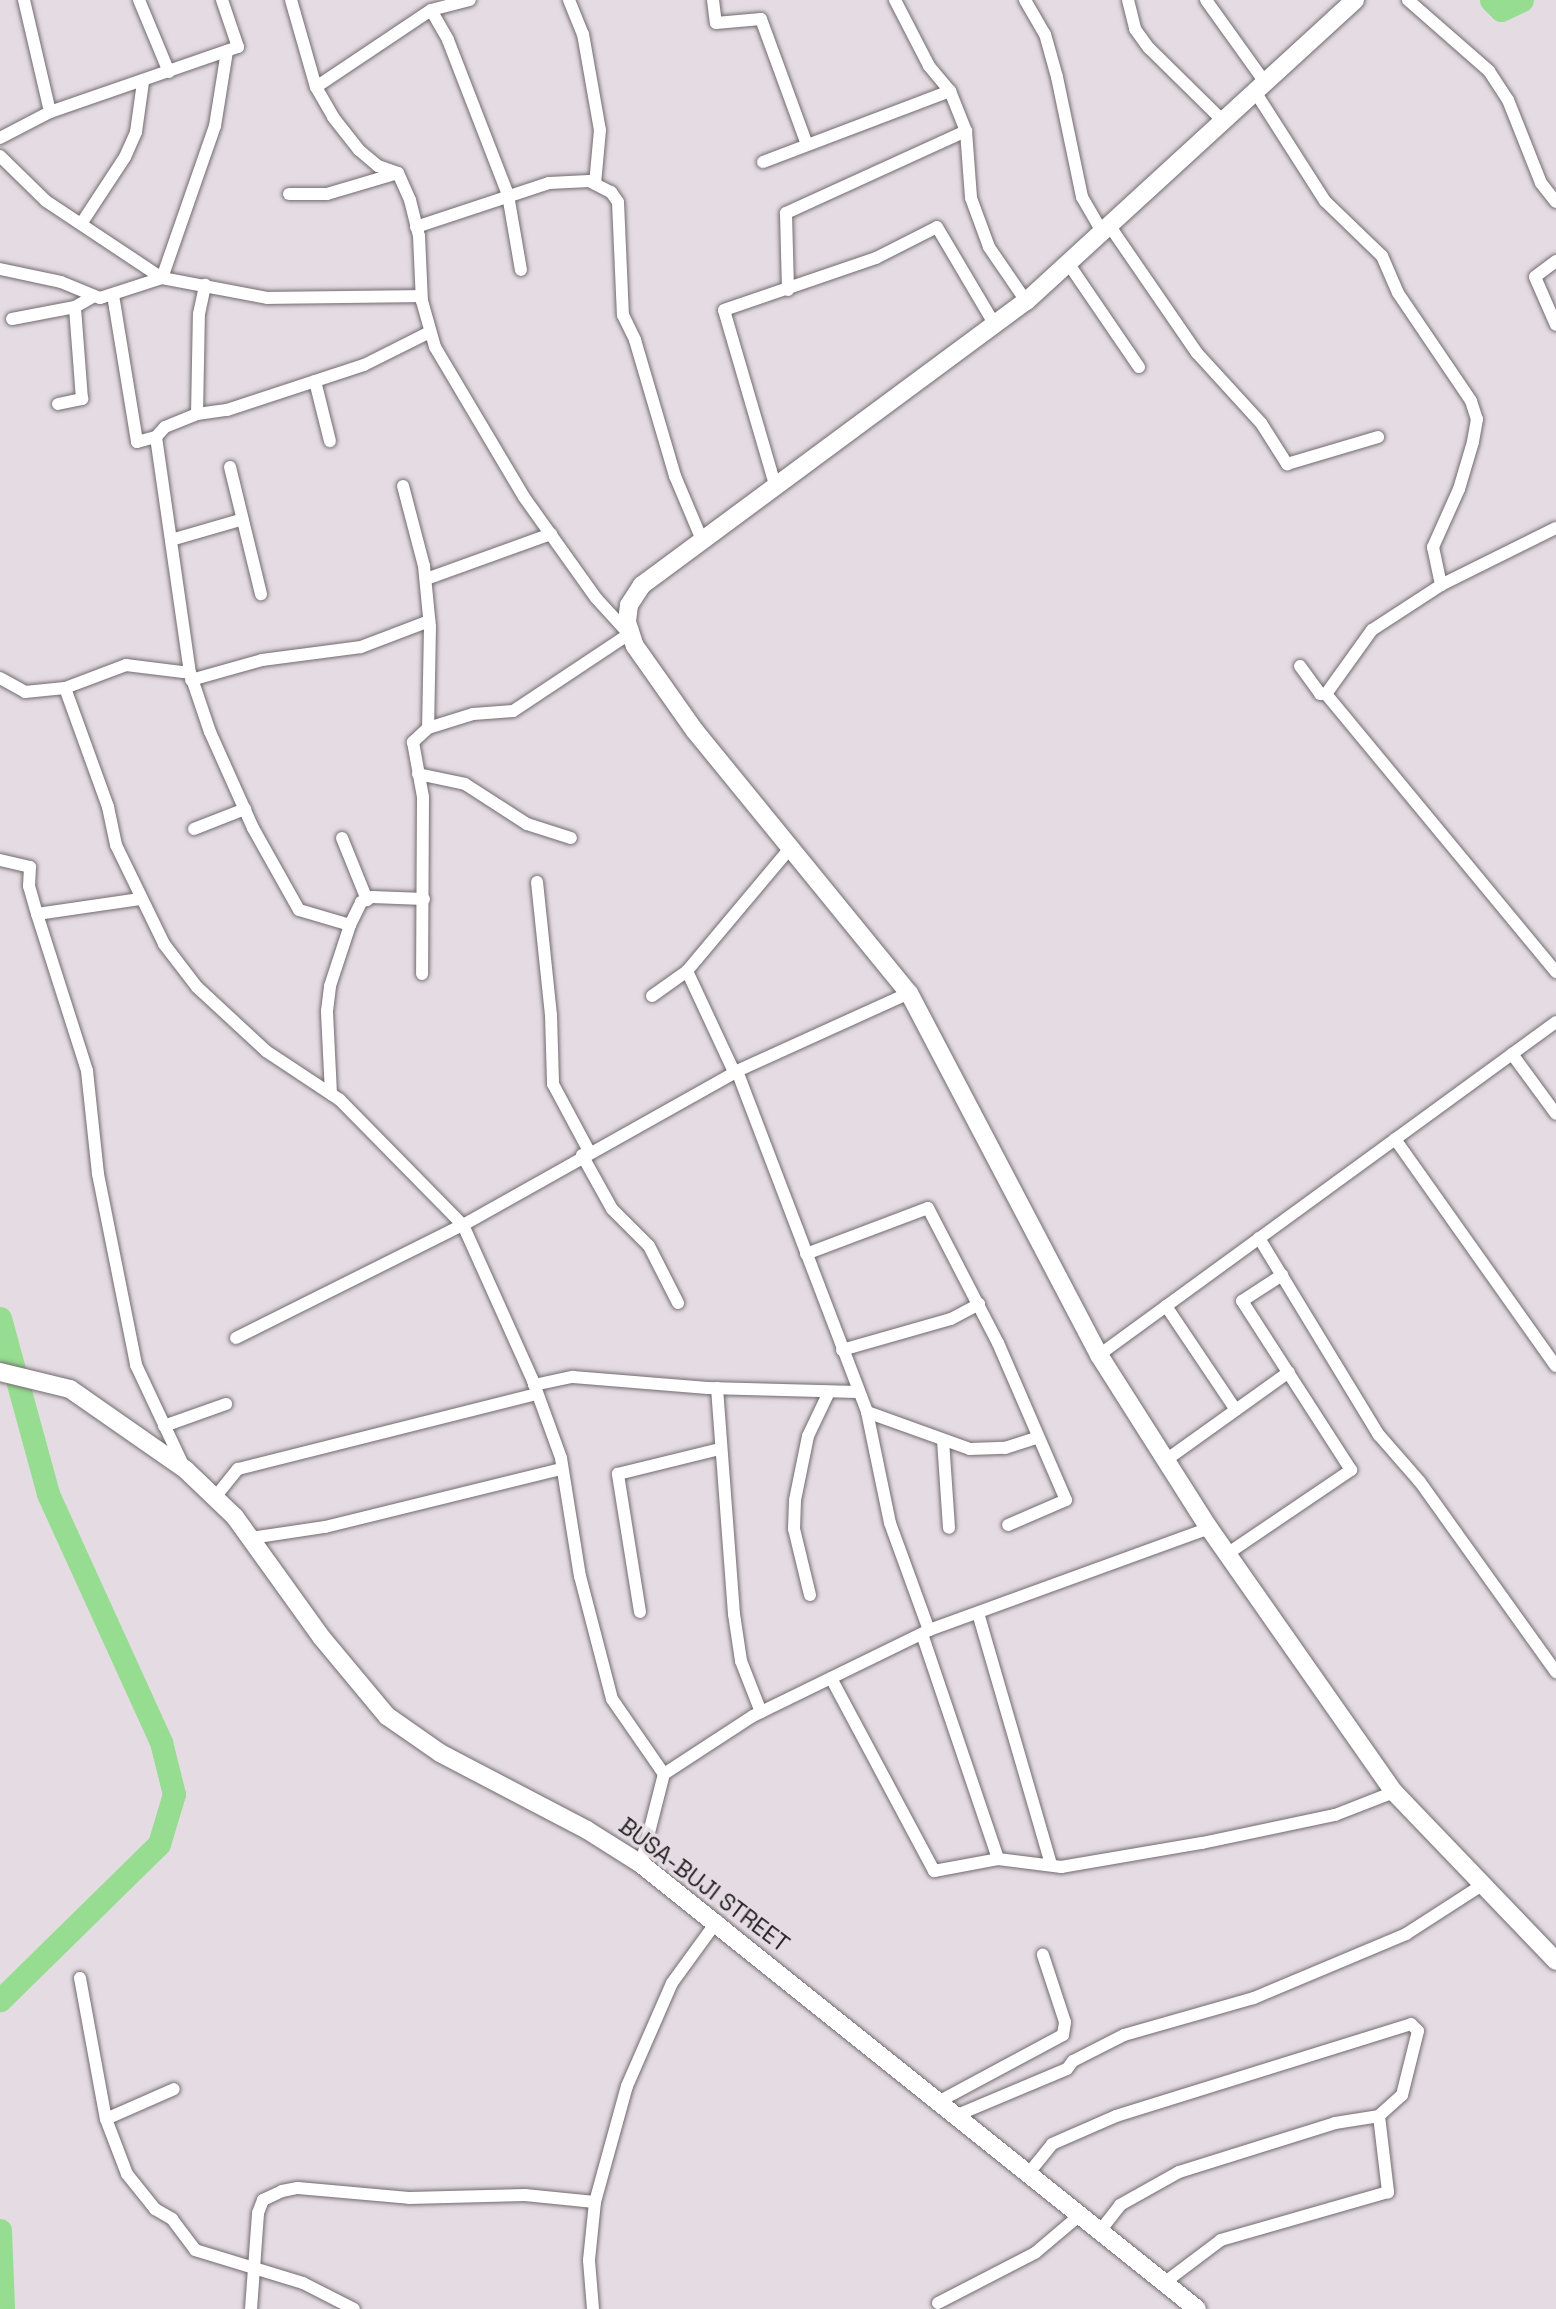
<!DOCTYPE html>
<html>
<head>
<meta charset="utf-8">
<style>
	body { margin:0 }
	#map { position:relative; width:1556px; height:2309px; overflow:hidden; background:#e4dce2; font-family:"Space Grotesk",sans-serif }
	div>[style] { position:absolute }
	[style*='--x'] { left:calc(var(--x)*1px); top:calc(var(--y)*1px); width:calc(var(--w)*1px); rotate:calc(var(--a)*1deg) }
	.river>* { height:23px; margin:-11.5px; padding:0 11.5px; transform-origin:11.5px; border-radius:11.5px; background:#96dc91 }
	.roads { filter:drop-shadow(0 0 2px #716b70) drop-shadow(0 0 2px #716b70) }
	.street>* { height:12px; margin:-6px; padding:0 6px; transform-origin:6px; border-radius:6px; background:#fff }
	.secondary>* { height:18px; margin:-9px; padding:0 9px; transform-origin:9px; border-radius:9px; background:#fff }
	span { translate:-50% -50%; white-space:nowrap; text-align:center; line-height:1.15; -webkit-text-stroke:7px #e4dce2; paint-order:stroke }
	.street-label { font-size:23px; color:#242124 }
</style>
</head>
<body>
<div id="map">
	<div class="river">
		<div style="--x:1491;--y:0;--w:14;--a:45"></div>
		<div style="--x:1501;--y:10;--w:23;--a:-25"></div>
		<div style="--x:0;--y:1318;--w:182;--a:74.7"></div>
		<div style="--x:48;--y:1494;--w:273;--a:65.5"></div>
		<div style="--x:161;--y:1742;--w:54;--a:76"></div>
		<div style="--x:174;--y:1794;--w:52;--a:106.7"></div>
		<div style="--x:159;--y:1844;--w:223;--a:135.5"></div>
		<div style="--x:0;--y:2230;--w:79;--a:87.8"></div>
	</div>
	<div class="roads">
		<div class="street">
			<div style="--x:24;--y:0;--w:115;--a:76.9"></div>
			<div style="--x:139;--y:0;--w:78;--a:67.4"></div>
			<div style="--x:291;--y:0;--w:91;--a:74"></div>
			<div style="--x:316;--y:87;--w:34;--a:60"></div>
			<div style="--x:333;--y:117;--w:42;--a:51.8"></div>
			<div style="--x:359;--y:150;--w:25;--a:40"></div>
			<div style="--x:378;--y:166;--w:21;--a:19"></div>
			<div style="--x:398;--y:173;--w:30;--a:66"></div>
			<div style="--x:410;--y:200;--w:37;--a:76"></div>
			<div style="--x:419;--y:236;--w:65;--a:87.4"></div>
			<div style="--x:422;--y:301;--w:48;--a:74.2"></div>
			<div style="--x:435;--y:347;--w:174;--a:59.3"></div>
			<div style="--x:524;--y:497;--w:124;--a:54.5"></div>
			<div style="--x:596;--y:598;--w:49;--a:47.5"></div>
			<div style="--x:629;--y:634;--w:139;--a:146.4"></div>
			<div style="--x:513;--y:711;--w:40;--a:175.7"></div>
			<div style="--x:473;--y:714;--w:47;--a:162.7"></div>
			<div style="--x:428;--y:728;--w:21;--a:137"></div>
			<div style="--x:413;--y:742;--w:56;--a:79.7"></div>
			<div style="--x:423;--y:797;--w:177;--a:90.3"></div>
			<div style="--x:569;--y:0;--w:37;--a:68"></div>
			<div style="--x:583;--y:34;--w:97;--a:80"></div>
			<div style="--x:600;--y:130;--w:54;--a:95.3"></div>
			<div style="--x:713;--y:0;--w:23;--a:83"></div>
			<div style="--x:716;--y:23;--w:45;--a:-5.1"></div>
			<div style="--x:761;--y:19;--w:131;--a:69.9"></div>
			<div style="--x:895;--y:0;--w:74;--a:62.7"></div>
			<div style="--x:929;--y:66;--w:33;--a:50"></div>
			<div style="--x:950;--y:91;--w:43;--a:68.2"></div>
			<div style="--x:966;--y:131;--w:67;--a:85.7"></div>
			<div style="--x:971;--y:198;--w:52;--a:69.8"></div>
			<div style="--x:989;--y:247;--w:65;--a:55.6"></div>
			<div style="--x:1025;--y:0;--w:39;--a:60"></div>
			<div style="--x:1045;--y:34;--w:45;--a:74.4"></div>
			<div style="--x:1057;--y:77;--w:123;--a:78.2"></div>
			<div style="--x:1082;--y:197;--w:39;--a:60"></div>
			<div style="--x:1128;--y:0;--w:30;--a:76"></div>
			<div style="--x:1135;--y:29;--w:24;--a:54"></div>
			<div style="--x:1149;--y:48;--w:103;--a:44.6"></div>
			<div style="--x:1206;--y:0;--w:100;--a:54.4"></div>
			<div style="--x:1408;--y:0;--w:108;--a:41.2"></div>
			<div style="--x:1489;--y:71;--w:35;--a:57"></div>
			<div style="--x:1508;--y:100;--w:89;--a:68.3"></div>
			<div style="--x:1541;--y:183;--w:24;--a:52"></div>
			<div style="--x:431;--y:10;--w:34;--a:60"></div>
			<div style="--x:448;--y:40;--w:166;--a:68.8"></div>
			<div style="--x:508;--y:195;--w:76;--a:80.2"></div>
			<div style="--x:316;--y:87;--w:138;--a:-33.8"></div>
			<div style="--x:431;--y:10;--w:40;--a:-14.4"></div>
			<div style="--x:1254;--y:90;--w:132;--a:57.4"></div>
			<div style="--x:1325;--y:201;--w:79;--a:44"></div>
			<div style="--x:1382;--y:256;--w:40;--a:66.6"></div>
			<div style="--x:1398;--y:293;--w:130;--a:55.9"></div>
			<div style="--x:1471;--y:401;--w:19;--a:72"></div>
			<div style="--x:1477;--y:419;--w:23;--a:100"></div>
			<div style="--x:1473;--y:442;--w:49;--a:106.6"></div>
			<div style="--x:1459;--y:489;--w:64;--a:114.1"></div>
			<div style="--x:1433;--y:547;--w:39;--a:78"></div>
			<div style="--x:0;--y:138;--w:56;--a:-27.5"></div>
			<div style="--x:50;--y:112;--w:199;--a:-19.1"></div>
			<div style="--x:238;--y:47;--w:50;--a:-108.8"></div>
			<div style="--x:0;--y:156;--w:64;--a:44.4"></div>
			<div style="--x:46;--y:201;--w:139;--a:33.6"></div>
			<div style="--x:162;--y:278;--w:161;--a:-70.8"></div>
			<div style="--x:215;--y:126;--w:76;--a:-80.9"></div>
			<div style="--x:763;--y:162;--w:200;--a:-20.8"></div>
			<div style="--x:289;--y:194;--w:38;--a:0"></div>
			<div style="--x:327;--y:194;--w:74;--a:-16.5"></div>
			<div style="--x:81;--y:224;--w:80;--a:-56.7"></div>
			<div style="--x:125;--y:157;--w:27;--a:-66"></div>
			<div style="--x:136;--y:132;--w:50;--a:-82"></div>
			<div style="--x:1109;--y:225;--w:155;--a:55.5"></div>
			<div style="--x:1197;--y:353;--w:95;--a:47.6"></div>
			<div style="--x:1261;--y:423;--w:49;--a:57.6"></div>
			<div style="--x:1287;--y:464;--w:95;--a:-16.5"></div>
			<div style="--x:416;--y:227;--w:140;--a:-18.3"></div>
			<div style="--x:549;--y:183;--w:40;--a:-2.9"></div>
			<div style="--x:589;--y:181;--w:25;--a:27"></div>
			<div style="--x:611;--y:192;--w:12;--a:55"></div>
			<div style="--x:618;--y:202;--w:113;--a:87.5"></div>
			<div style="--x:623;--y:315;--w:28;--a:64"></div>
			<div style="--x:635;--y:340;--w:142;--a:73.6"></div>
			<div style="--x:675;--y:476;--w:69;--a:67.1"></div>
			<div style="--x:1556;--y:261;--w:26;--a:143"></div>
			<div style="--x:1535;--y:277;--w:52;--a:66.4"></div>
			<div style="--x:1068;--y:263;--w:126;--a:55.7"></div>
			<div style="--x:0;--y:269;--w:62;--a:12"></div>
			<div style="--x:61;--y:282;--w:42;--a:22.3"></div>
			<div style="--x:100;--y:298;--w:65;--a:-17.9"></div>
			<div style="--x:162;--y:278;--w:108;--a:10.7"></div>
			<div style="--x:268;--y:298;--w:153;--a:-0.7"></div>
			<div style="--x:788;--y:290;--w:77;--a:-91.5"></div>
			<div style="--x:786;--y:213;--w:198;--a:-24.5"></div>
			<div style="--x:113;--y:295;--w:149;--a:80.7"></div>
			<div style="--x:137;--y:442;--w:20;--a:-15"></div>
			<div style="--x:12;--y:319;--w:64;--a:-10.8"></div>
			<div style="--x:75;--y:307;--w:20;--a:-30"></div>
			<div style="--x:315;--y:381;--w:62;--a:76"></div>
			<div style="--x:58;--y:404;--w:25;--a:-12"></div>
			<div style="--x:82;--y:399;--w:92;--a:-94.4"></div>
			<div style="--x:197;--y:414;--w:100;--a:-88.9"></div>
			<div style="--x:199;--y:314;--w:30;--a:-78"></div>
			<div style="--x:230;--y:467;--w:131;--a:76.3"></div>
			<div style="--x:403;--y:486;--w:83;--a:75.3"></div>
			<div style="--x:424;--y:566;--w:61;--a:84.4"></div>
			<div style="--x:430;--y:627;--w:101;--a:91.1"></div>
			<div style="--x:776;--y:488;--w:185;--a:-106.3"></div>
			<div style="--x:724;--y:310;--w:161;--a:-18.9"></div>
			<div style="--x:876;--y:258;--w:68;--a:-26.9"></div>
			<div style="--x:937;--y:227;--w:114;--a:59.4"></div>
			<div style="--x:171;--y:540;--w:72;--a:-16.2"></div>
			<div style="--x:426;--y:579;--w:133;--a:-19.8"></div>
			<div style="--x:1300;--y:666;--w:34;--a:54"></div>
			<div style="--x:1320;--y:694;--w:6;--a:0"></div>
			<div style="--x:1326;--y:694;--w:79;--a:-54.3"></div>
			<div style="--x:1372;--y:630;--w:82;--a:-33.1"></div>
			<div style="--x:1441;--y:585;--w:128;--a:-26.4"></div>
			<div style="--x:0;--y:678;--w:29;--a:29"></div>
			<div style="--x:25;--y:692;--w:40;--a:-5.7"></div>
			<div style="--x:65;--y:688;--w:65;--a:-20.7"></div>
			<div style="--x:126;--y:665;--w:64;--a:7.1"></div>
			<div style="--x:191;--y:680;--w:74;--a:-15.7"></div>
			<div style="--x:262;--y:660;--w:100;--a:-7.5"></div>
			<div style="--x:361;--y:647;--w:73;--a:-20.9"></div>
			<div style="--x:65;--y:688;--w:127;--a:70.1"></div>
			<div style="--x:108;--y:807;--w:39;--a:78"></div>
			<div style="--x:116;--y:845;--w:110;--a:64.1"></div>
			<div style="--x:164;--y:944;--w:54;--a:52.5"></div>
			<div style="--x:197;--y:987;--w:94;--a:42.8"></div>
			<div style="--x:266;--y:1051;--w:89;--a:33.5"></div>
			<div style="--x:340;--y:1100;--w:175;--a:45.5"></div>
			<div style="--x:463;--y:1225;--w:171;--a:65.8"></div>
			<div style="--x:533;--y:1381;--w:82;--a:70"></div>
			<div style="--x:561;--y:1458;--w:120;--a:80.9"></div>
			<div style="--x:580;--y:1576;--w:127;--a:75.4"></div>
			<div style="--x:612;--y:1699;--w:91;--a:55.3"></div>
			<div style="--x:1326;--y:694;--w:361;--a:50.4"></div>
			<div style="--x:418;--y:774;--w:48;--a:12"></div>
			<div style="--x:465;--y:784;--w:74;--a:32.8"></div>
			<div style="--x:527;--y:824;--w:46;--a:17.7"></div>
			<div style="--x:194;--y:829;--w:55;--a:-21.4"></div>
			<div style="--x:342;--y:838;--w:67;--a:68"></div>
			<div style="--x:0;--y:860;--w:31;--a:13"></div>
			<div style="--x:30;--y:867;--w:19;--a:93"></div>
			<div style="--x:29;--y:886;--w:29;--a:74"></div>
			<div style="--x:537;--y:882;--w:134;--a:84"></div>
			<div style="--x:551;--y:1015;--w:69;--a:88.3"></div>
			<div style="--x:553;--y:1084;--w:76;--a:61.8"></div>
			<div style="--x:140;--y:899;--w:104;--a:171.7"></div>
			<div style="--x:37;--y:914;--w:165;--a:72.3"></div>
			<div style="--x:87;--y:1071;--w:104;--a:83.9"></div>
			<div style="--x:98;--y:1174;--w:195;--a:78.7"></div>
			<div style="--x:136;--y:1365;--w:113;--a:64.8"></div>
			<div style="--x:350;--y:925;--w:53;--a:-163.6"></div>
			<div style="--x:299;--y:910;--w:94;--a:-119.3"></div>
			<div style="--x:253;--y:828;--w:105;--a:-114.1"></div>
			<div style="--x:210;--y:732;--w:62;--a:-108.7"></div>
			<div style="--x:190;--y:673;--w:238;--a:-98.2"></div>
			<div style="--x:156;--y:437;--w:13;--a:-48"></div>
			<div style="--x:165;--y:427;--w:35;--a:-22"></div>
			<div style="--x:197;--y:414;--w:30;--a:-8"></div>
			<div style="--x:227;--y:410;--w:144;--a:-18.2"></div>
			<div style="--x:364;--y:365;--w:74;--a:-26.6"></div>
			<div style="--x:687;--y:971;--w:111;--a:65"></div>
			<div style="--x:652;--y:996;--w:43;--a:-35.5"></div>
			<div style="--x:687;--y:971;--w:163;--a:-50"></div>
			<div style="--x:1512;--y:1054;--w:74;--a:53.7"></div>
			<div style="--x:737;--y:1071;--w:365;--a:69.1"></div>
			<div style="--x:867;--y:1412;--w:113;--a:78.3"></div>
			<div style="--x:890;--y:1523;--w:114;--a:70"></div>
			<div style="--x:331;--y:1094;--w:83;--a:-92.8"></div>
			<div style="--x:327;--y:1011;--w:25;--a:-83"></div>
			<div style="--x:330;--y:986;--w:64;--a:-71.8"></div>
			<div style="--x:350;--y:925;--w:25;--a:-64"></div>
			<div style="--x:361;--y:902;--w:12;--a:-24"></div>
			<div style="--x:372;--y:897;--w:52;--a:2.2"></div>
			<div style="--x:1395;--y:1139;--w:278;--a:54.7"></div>
			<div style="--x:582;--y:1155;--w:62;--a:60.9"></div>
			<div style="--x:612;--y:1209;--w:52;--a:45"></div>
			<div style="--x:649;--y:1246;--w:64;--a:63"></div>
			<div style="--x:1259;--y:1238;--w:231;--a:58.7"></div>
			<div style="--x:1379;--y:1435;--w:62;--a:48.9"></div>
			<div style="--x:1420;--y:1482;--w:234;--a:54.4"></div>
			<div style="--x:806;--y:1254;--w:130;--a:-20.7"></div>
			<div style="--x:928;--y:1208;--w:152;--a:62.6"></div>
			<div style="--x:998;--y:1343;--w:171;--a:66.6"></div>
			<div style="--x:1066;--y:1500;--w:63;--a:156.7"></div>
			<div style="--x:1166;--y:1306;--w:125;--a:56.1"></div>
			<div style="--x:236;--y:1338;--w:254;--a:-26.5"></div>
			<div style="--x:463;--y:1225;--w:314;--a:-29.3"></div>
			<div style="--x:737;--y:1071;--w:189;--a:-24.4"></div>
			<div style="--x:842;--y:1350;--w:113;--a:-15.9"></div>
			<div style="--x:951;--y:1319;--w:32;--a:-28"></div>
			<div style="--x:1099;--y:1355;--w:565;--a:-36.08"></div>
			<div style="--x:534;--y:1385;--w:40;--a:-12"></div>
			<div style="--x:573;--y:1377;--w:135;--a:4.7"></div>
			<div style="--x:708;--y:1388;--w:149;--a:1.5"></div>
			<div style="--x:717;--y:1388;--w:227;--a:85.7"></div>
			<div style="--x:734;--y:1614;--w:48;--a:81.5"></div>
			<div style="--x:741;--y:1661;--w:55;--a:68.6"></div>
			<div style="--x:867;--y:1412;--w:109;--a:19.8"></div>
			<div style="--x:970;--y:1449;--w:35;--a:-2"></div>
			<div style="--x:1005;--y:1448;--w:35;--a:-18"></div>
			<div style="--x:164;--y:1426;--w:66;--a:-19.5"></div>
			<div style="--x:943;--y:1440;--w:88;--a:86.1"></div>
			<div style="--x:1166;--y:1460;--w:151;--a:-35.6"></div>
			<div style="--x:216;--y:1496;--w:35;--a:-51"></div>
			<div style="--x:238;--y:1469;--w:308;--a:-14.1"></div>
			<div style="--x:251;--y:1538;--w:75;--a:-8.5"></div>
			<div style="--x:325;--y:1527;--w:244;--a:-13.8"></div>
			<div style="--x:1227;--y:1554;--w:150;--a:-34.1"></div>
			<div style="--x:1351;--y:1470;--w:201;--a:-122.8"></div>
			<div style="--x:1242;--y:1301;--w:48;--a:-33"></div>
			<div style="--x:810;--y:1595;--w:68;--a:-103.6"></div>
			<div style="--x:794;--y:1529;--w:29;--a:-88"></div>
			<div style="--x:795;--y:1500;--w:65;--a:-78.5"></div>
			<div style="--x:808;--y:1436;--w:49;--a:-64.5"></div>
			<div style="--x:640;--y:1612;--w:140;--a:-99.1"></div>
			<div style="--x:618;--y:1474;--w:105;--a:-13.8"></div>
			<div style="--x:978;--y:1613;--w:261;--a:73.8"></div>
			<div style="--x:922;--y:1634;--w:237;--a:71.3"></div>
			<div style="--x:831;--y:1678;--w:219;--a:61.9"></div>
			<div style="--x:934;--y:1871;--w:65;--a:-10.6"></div>
			<div style="--x:998;--y:1859;--w:64;--a:7.2"></div>
			<div style="--x:1061;--y:1867;--w:143;--a:-9.7"></div>
			<div style="--x:1202;--y:1843;--w:136;--a:-11.9"></div>
			<div style="--x:1335;--y:1815;--w:63;--a:-21.3"></div>
			<div style="--x:641;--y:1864;--w:93;--a:-75.7"></div>
			<div style="--x:664;--y:1774;--w:106;--a:-33.1"></div>
			<div style="--x:753;--y:1716;--w:196;--a:-26"></div>
			<div style="--x:929;--y:1630;--w:298;--a:-20"></div>
			<div style="--x:80;--y:1978;--w:143;--a:79.6"></div>
			<div style="--x:106;--y:2119;--w:59;--a:69.1"></div>
			<div style="--x:127;--y:2174;--w:45;--a:51.3"></div>
			<div style="--x:155;--y:2209;--w:20;--a:30"></div>
			<div style="--x:172;--y:2219;--w:39;--a:53"></div>
			<div style="--x:195;--y:2250;--w:113;--a:17"></div>
			<div style="--x:303;--y:2283;--w:57;--a:27"></div>
			<div style="--x:938;--y:2102;--w:142;--a:-28.2"></div>
			<div style="--x:1063;--y:2035;--w:13;--a:-81"></div>
			<div style="--x:1065;--y:2022;--w:71;--a:-108.2"></div>
			<div style="--x:955;--y:2116;--w:121;--a:-22.8"></div>
			<div style="--x:1067;--y:2069;--w:10;--a:-53"></div>
			<div style="--x:1073;--y:2061;--w:57;--a:-27"></div>
			<div style="--x:1124;--y:2035;--w:135;--a:-15.9"></div>
			<div style="--x:1254;--y:1998;--w:165;--a:-22.8"></div>
			<div style="--x:1406;--y:1934;--w:90;--a:-32.8"></div>
			<div style="--x:106;--y:2119;--w:74;--a:-23.8"></div>
			<div style="--x:1028;--y:2174;--w:38;--a:-51"></div>
			<div style="--x:1052;--y:2144;--w:70;--a:-23.6"></div>
			<div style="--x:1116;--y:2116;--w:309;--a:-17.3"></div>
			<div style="--x:1411;--y:2024;--w:10;--a:45"></div>
			<div style="--x:1418;--y:2031;--w:66;--a:104"></div>
			<div style="--x:1402;--y:2095;--w:31;--a:138"></div>
			<div style="--x:1379;--y:2116;--w:77;--a:83.2"></div>
			<div style="--x:1388;--y:2192;--w:174;--a:164"></div>
			<div style="--x:1221;--y:2240;--w:71;--a:143"></div>
			<div style="--x:1100;--y:2231;--w:33;--a:-52"></div>
			<div style="--x:1120;--y:2205;--w:68;--a:-29.2"></div>
			<div style="--x:1179;--y:2172;--w:164;--a:-17.4"></div>
			<div style="--x:1335;--y:2123;--w:45;--a:-9"></div>
			<div style="--x:938;--y:2303;--w:109;--a:-27.3"></div>
			<div style="--x:1035;--y:2253;--w:59;--a:-40.2"></div>
			<div style="--x:251;--y:2309;--w:96;--a:-85.8"></div>
			<div style="--x:258;--y:2213;--w:14;--a:-69"></div>
			<div style="--x:263;--y:2200;--w:21;--a:-25"></div>
			<div style="--x:282;--y:2191;--w:16;--a:-11"></div>
			<div style="--x:298;--y:2188;--w:111;--a:5.1"></div>
			<div style="--x:409;--y:2198;--w:116;--a:-1.5"></div>
			<div style="--x:525;--y:2195;--w:70;--a:5.7"></div>
			<div style="--x:593;--y:2309;--w:49;--a:-94.7"></div>
			<div style="--x:589;--y:2260;--w:58;--a:-84.1"></div>
			<div style="--x:595;--y:2202;--w:120;--a:-74.6"></div>
			<div style="--x:627;--y:2086;--w:112;--a:-66.4"></div>
			<div style="--x:672;--y:1983;--w:77;--a:-54"></div>
		</div>
		<div class="secondary">
			<div style="--x:1355;--y:0;--w:446;--a:137.5"></div>
			<div style="--x:1026;--y:301;--w:478;--a:143.5"></div>
			<div style="--x:642;--y:585;--w:24;--a:123"></div>
			<div style="--x:629;--y:605;--w:17;--a:97"></div>
			<div style="--x:627;--y:622;--w:25;--a:72"></div>
			<div style="--x:635;--y:646;--w:104;--a:54.8"></div>
			<div style="--x:695;--y:731;--w:338;--a:50.8"></div>
			<div style="--x:909;--y:993;--w:409;--a:62.3"></div>
			<div style="--x:1099;--y:1355;--w:205;--a:57.6"></div>
			<div style="--x:1209;--y:1528;--w:322;--a:55"></div>
			<div style="--x:1394;--y:1792;--w:234;--a:46.2"></div>
			<div style="--x:0;--y:1372;--w:72;--a:13.7"></div>
			<div style="--x:70;--y:1389;--w:141;--a:34.9"></div>
			<div style="--x:186;--y:1470;--w:68;--a:43.8"></div>
			<div style="--x:235;--y:1517;--w:149;--a:54.3"></div>
			<div style="--x:322;--y:1638;--w:102;--a:50.2"></div>
			<div style="--x:387;--y:1716;--w:65;--a:34.9"></div>
			<div style="--x:440;--y:1753;--w:166;--a:27.6"></div>
			<div style="--x:587;--y:1830;--w:64;--a:32.2"></div>
			<div style="--x:641;--y:1864;--w:712;--a:38.67"></div>
		</div>
	</div>
	<div class="street-label">
		<span style="left:704px;top:1885px;rotate:37deg">BUSA-BUJI STREET</span>
	</div>
</div>
</body>
</html>
